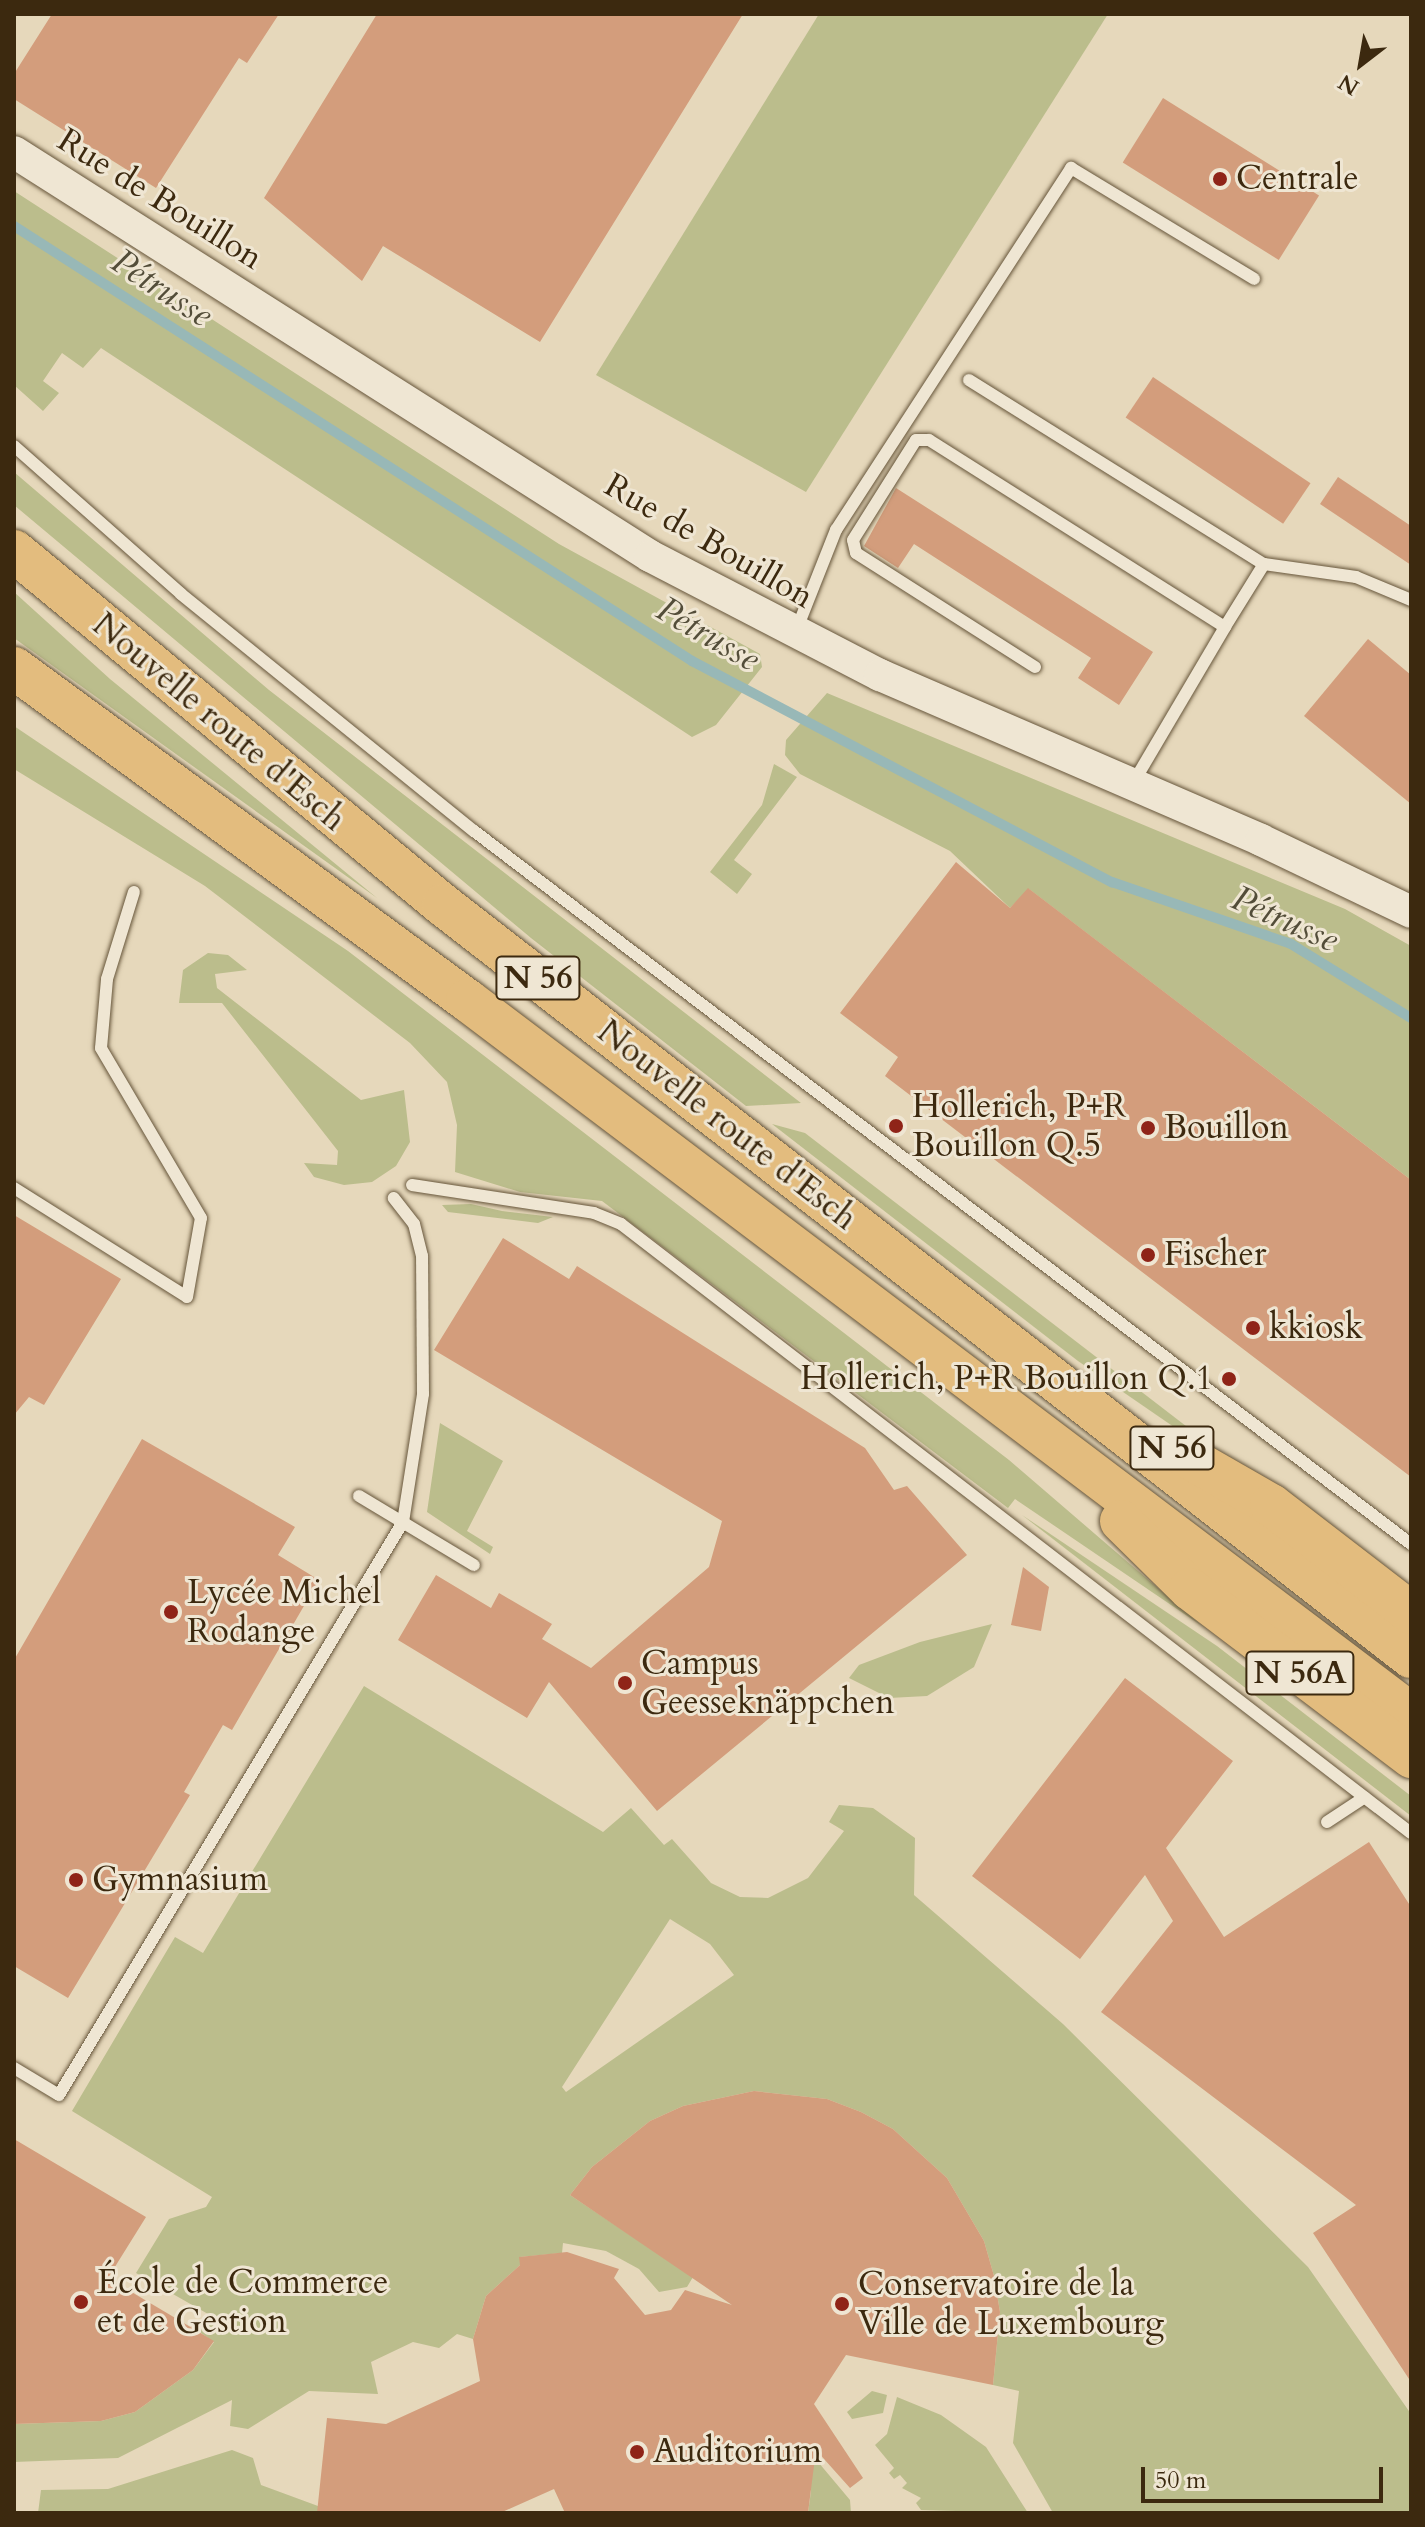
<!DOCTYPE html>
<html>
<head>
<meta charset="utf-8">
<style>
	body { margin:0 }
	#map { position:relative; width:1425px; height:2527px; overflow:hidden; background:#e6d8bb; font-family:Cardo,serif }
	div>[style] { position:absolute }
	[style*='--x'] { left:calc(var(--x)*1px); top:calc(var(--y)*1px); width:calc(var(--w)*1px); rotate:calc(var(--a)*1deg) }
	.green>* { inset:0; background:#bbbd8c }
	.stream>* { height:10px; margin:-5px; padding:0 5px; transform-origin:5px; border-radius:5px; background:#98b8b7 }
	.building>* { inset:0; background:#d39d7c; transform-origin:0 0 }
	.roads { filter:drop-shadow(0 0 2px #66553a) drop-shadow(0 0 2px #66553a) }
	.service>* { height:12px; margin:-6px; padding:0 6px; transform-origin:6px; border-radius:6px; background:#efe6d3 }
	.tertiary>* { height:32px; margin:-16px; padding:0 16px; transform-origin:16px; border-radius:16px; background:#efe6d3 }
	.trunk>* { height:42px; margin:-21px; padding:0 21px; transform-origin:21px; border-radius:21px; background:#e3bc7e }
	.dots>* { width:22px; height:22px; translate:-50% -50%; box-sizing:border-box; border:4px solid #efe6d3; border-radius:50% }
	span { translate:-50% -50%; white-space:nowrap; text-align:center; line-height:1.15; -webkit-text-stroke:6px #efe6d3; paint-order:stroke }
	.shield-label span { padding:2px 6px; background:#efe6d3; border:2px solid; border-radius:6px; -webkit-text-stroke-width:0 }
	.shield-label { font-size:32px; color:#3c290f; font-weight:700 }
	.poi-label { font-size:34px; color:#3c290f }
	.left { translate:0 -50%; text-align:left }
	.right { translate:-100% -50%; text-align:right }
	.street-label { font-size:34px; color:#3c290f }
	.water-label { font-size:36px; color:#534d39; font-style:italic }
	.frame { position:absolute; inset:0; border:16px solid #3c290f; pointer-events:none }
	.north { position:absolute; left:1321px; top:24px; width:80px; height:80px; -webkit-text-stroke:6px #efe6d3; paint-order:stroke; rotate:211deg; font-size:22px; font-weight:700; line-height:32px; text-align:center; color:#3c290f }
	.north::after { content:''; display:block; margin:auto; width:28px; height:36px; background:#3c290f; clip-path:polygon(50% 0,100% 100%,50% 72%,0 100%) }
	.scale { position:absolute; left:1141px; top:2467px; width:242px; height:36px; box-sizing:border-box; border:4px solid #3c290f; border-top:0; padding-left:10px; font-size:24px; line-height:28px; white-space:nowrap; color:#3c290f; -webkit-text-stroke:6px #efe6d3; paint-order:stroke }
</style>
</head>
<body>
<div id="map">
	<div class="green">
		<div style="clip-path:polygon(819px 14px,1108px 14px,806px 492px,596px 375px)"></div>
		<div style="clip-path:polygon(14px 191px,559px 544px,760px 654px,762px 667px,716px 725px,692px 737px,101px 348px,83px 368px,62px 353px,43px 381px,59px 393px,43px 411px,14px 385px)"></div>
		<div style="clip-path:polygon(14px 472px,269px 690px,801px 1103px,746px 1106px,531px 938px,14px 505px)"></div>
		<div style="clip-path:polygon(14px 592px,110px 679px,377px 898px,14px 638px)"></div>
		<div style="clip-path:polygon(827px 693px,1345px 909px,1411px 946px,1411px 1180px,1029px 889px,1010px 908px,950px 851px,800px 774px,785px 755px,786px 740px)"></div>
		<div style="clip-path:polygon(14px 726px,348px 951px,1009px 1460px,1202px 1626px,1015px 1499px,1008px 1508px,602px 1201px,520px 1192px,455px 1172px,457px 1125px,447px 1082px,410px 1043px,205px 886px,14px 769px)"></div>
		<div style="clip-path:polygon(774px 764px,797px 777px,734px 860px,752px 874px,737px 894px,710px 872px,762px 805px)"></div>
		<div style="clip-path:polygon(208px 953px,228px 955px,247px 970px,215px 974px,217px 988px,361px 1100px,404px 1090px,410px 1142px,396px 1166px,372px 1182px,344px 1185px,314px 1177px,304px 1163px,337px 1165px,338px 1151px,222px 1003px,179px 1003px,183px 970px)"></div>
		<div style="clip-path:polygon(772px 1124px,805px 1133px,1299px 1513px,1078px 1361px)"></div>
		<div style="clip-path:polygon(471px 1204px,502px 1211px,553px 1217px,538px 1223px,448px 1212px,442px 1205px)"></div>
		<div style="clip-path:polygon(440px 1423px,503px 1461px,467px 1531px,493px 1547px,490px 1554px,427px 1512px)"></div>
		<div style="clip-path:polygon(1022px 1515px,1217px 1646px,1411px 1796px,1411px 1816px)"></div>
		<div style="clip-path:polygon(992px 1624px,974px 1667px,927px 1696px,889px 1698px,849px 1678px,859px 1665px,920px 1642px)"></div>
		<div style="clip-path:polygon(evenodd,364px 1686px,603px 1832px,631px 1808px,664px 1845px,672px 1839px,711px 1883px,740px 1897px,768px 1898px,808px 1878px,844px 1831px,829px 1822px,839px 1805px,873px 1808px,915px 1838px,914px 1895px,1063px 2024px,1308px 2267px,1411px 2414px,1411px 2513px,1053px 2513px,1013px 2443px,1019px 2391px,993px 2385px,1000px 2312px,994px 2276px,984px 2241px,947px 2178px,893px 2129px,861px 2112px,827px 2099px,754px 2091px,683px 2106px,650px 2121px,592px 2167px,570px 2195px,693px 2277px,687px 2287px,659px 2292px,639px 2269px,606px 2251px,563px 2243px,562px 2253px,520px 2257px,520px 2265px,486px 2296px,473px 2339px,457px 2334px,439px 2348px,413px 2342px,371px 2362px,378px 2394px,309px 2391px,248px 2429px,230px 2426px,232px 2400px,118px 2458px,14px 2462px,14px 2424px,101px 2421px,135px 2412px,193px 2370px,214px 2342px,198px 2331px,208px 2314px,136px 2273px,169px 2219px,206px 2207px,212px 2197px,72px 2111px,175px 1937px,203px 1953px,364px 1686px,670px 1919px,710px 1944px,734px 1975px,566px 2092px,562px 2087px,670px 1919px)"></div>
		<div style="clip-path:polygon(872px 2391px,887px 2395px,883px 2413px,852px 2419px,847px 2412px)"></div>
		<div style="clip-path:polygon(897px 2397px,941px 2415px,986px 2447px,1028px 2513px,921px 2510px,916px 2503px,921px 2498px,902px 2488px,907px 2483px,900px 2475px,894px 2479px,889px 2473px,894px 2468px,875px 2445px,887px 2434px)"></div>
		<div style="clip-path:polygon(803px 2444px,850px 2500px,851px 2513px,808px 2513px,811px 2491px,794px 2451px)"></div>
		<div style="clip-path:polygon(232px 2450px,253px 2458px,261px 2485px,318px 2506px,321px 2513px,38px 2513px,41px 2490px,108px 2489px)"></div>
	</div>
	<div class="stream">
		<div style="--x:14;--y:226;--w:806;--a:32.68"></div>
		<div style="--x:692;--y:661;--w:475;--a:27.8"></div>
		<div style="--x:1112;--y:882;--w:189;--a:19.1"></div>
		<div style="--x:1291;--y:944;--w:141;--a:31.7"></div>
	</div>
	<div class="building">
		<div style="clip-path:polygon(52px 14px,279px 14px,247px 63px,239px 58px,156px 188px,14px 99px,14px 74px)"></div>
		<div style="clip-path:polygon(377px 14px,743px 14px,540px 342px,383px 246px,362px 281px,264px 198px)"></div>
		<div style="left:1163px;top:98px;width:184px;height:76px;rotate:32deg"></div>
		<div style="left:1153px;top:377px;width:190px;height:49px;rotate:34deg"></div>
		<div style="clip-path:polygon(1338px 477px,1411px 526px,1411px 565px,1320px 504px)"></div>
		<div style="clip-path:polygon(896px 488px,1153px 652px,1119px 705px,1078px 678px,1091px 658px,914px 544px,898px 568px,864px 546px)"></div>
		<div style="clip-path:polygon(1368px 639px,1411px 675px,1411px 804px,1304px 716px)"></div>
		<div style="clip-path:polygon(956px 862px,1010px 908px,1028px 888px,1411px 1180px,1411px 1477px,885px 1076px,898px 1057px,840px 1013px)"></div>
		<div style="clip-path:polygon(14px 1215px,121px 1279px,44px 1405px,29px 1397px,14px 1415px)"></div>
		<div style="clip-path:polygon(503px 1238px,569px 1279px,577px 1266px,865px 1448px,894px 1490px,907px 1486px,967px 1555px,657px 1811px,549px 1682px,527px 1718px,398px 1640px,436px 1575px,491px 1608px,499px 1593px,552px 1624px,542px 1639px,591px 1668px,709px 1567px,722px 1521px,434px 1350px)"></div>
		<div style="clip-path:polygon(142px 1439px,295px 1527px,278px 1555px,319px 1580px,232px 1730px,223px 1725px,184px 1792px,190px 1795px,68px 1998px,14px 1966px,14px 1660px)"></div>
		<div style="clip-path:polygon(1023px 1567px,1049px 1587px,1041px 1631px,1011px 1625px)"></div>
		<div style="clip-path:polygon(1125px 1678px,1233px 1761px,1166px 1848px,1224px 1937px,1369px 1842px,1411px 1907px,1411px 2382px,1313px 2233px,1356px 2205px,1101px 2012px,1173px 1921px,1145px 1875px,1080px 1959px,972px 1876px)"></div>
		<div style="clip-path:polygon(754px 2091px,827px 2099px,861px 2112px,893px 2129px,947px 2178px,984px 2241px,994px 2276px,1000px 2312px,993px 2385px,846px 2355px,814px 2404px,863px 2478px,850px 2488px,816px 2450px,808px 2513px,565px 2513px,554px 2489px,500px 2513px,317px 2513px,327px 2418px,386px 2424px,480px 2381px,473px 2339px,486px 2296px,520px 2265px,519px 2257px,567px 2252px,619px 2269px,614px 2278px,645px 2315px,671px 2310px,685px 2290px,732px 2305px,570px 2195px,592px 2167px,650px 2121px,683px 2106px)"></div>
		<div style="clip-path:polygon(14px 2139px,146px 2217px,108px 2278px,214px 2341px,193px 2370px,135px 2412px,101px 2421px,14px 2424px)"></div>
	</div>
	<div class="roads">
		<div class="service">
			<div style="--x:969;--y:380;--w:348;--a:32"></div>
			<div style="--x:1264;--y:564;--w:74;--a:121.8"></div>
			<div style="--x:14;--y:446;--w:223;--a:41.5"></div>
			<div style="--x:181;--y:594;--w:377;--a:39"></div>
			<div style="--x:474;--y:831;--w:1177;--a:37.27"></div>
			<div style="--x:1264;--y:564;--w:93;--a:8"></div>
			<div style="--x:1356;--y:577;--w:60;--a:22.7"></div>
			<div style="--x:796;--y:631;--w:109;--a:-68.4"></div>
			<div style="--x:836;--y:530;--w:432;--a:-57"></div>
			<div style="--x:1071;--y:168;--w:214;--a:31.2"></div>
			<div style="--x:1035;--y:667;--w:212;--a:-147.5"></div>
			<div style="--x:856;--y:553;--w:13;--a:-103"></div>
			<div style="--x:853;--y:540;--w:118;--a:-57.8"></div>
			<div style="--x:916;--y:440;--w:13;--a:0"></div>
			<div style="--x:929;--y:440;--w:350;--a:32.3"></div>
			<div style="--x:1225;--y:627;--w:181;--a:120.5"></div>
			<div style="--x:412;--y:1185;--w:184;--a:8.7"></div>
			<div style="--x:594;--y:1213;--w:29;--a:22"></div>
			<div style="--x:621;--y:1224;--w:997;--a:37.63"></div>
			<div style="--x:14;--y:1188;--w:204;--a:32.2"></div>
			<div style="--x:187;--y:1297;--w:80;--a:-80"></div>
			<div style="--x:201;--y:1218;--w:197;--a:-120.5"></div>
			<div style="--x:101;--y:1048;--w:69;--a:-85"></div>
			<div style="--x:107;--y:979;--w:91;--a:-72.8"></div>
			<div style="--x:359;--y:1496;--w:134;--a:31"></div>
			<div style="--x:1327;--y:1822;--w:45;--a:-33.3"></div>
			<div style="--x:14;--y:2068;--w:52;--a:31"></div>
			<div style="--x:59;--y:2095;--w:668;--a:-59.02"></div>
			<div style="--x:403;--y:1522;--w:130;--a:-81.1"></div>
			<div style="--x:423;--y:1394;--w:138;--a:-90.4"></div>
			<div style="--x:422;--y:1256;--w:33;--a:-104"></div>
			<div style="--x:414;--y:1224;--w:33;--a:-128"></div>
		</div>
		<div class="tertiary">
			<div style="--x:14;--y:152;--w:753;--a:32.42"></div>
			<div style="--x:650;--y:556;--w:259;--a:27.4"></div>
			<div style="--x:880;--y:675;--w:415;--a:23.4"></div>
			<div style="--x:1261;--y:840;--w:166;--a:25.6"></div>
		</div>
		<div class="trunk">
			<div style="--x:14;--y:551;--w:556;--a:39.53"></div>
			<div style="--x:443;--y:905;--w:1226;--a:37.84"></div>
			<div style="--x:14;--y:668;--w:562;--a:36.24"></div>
			<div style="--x:467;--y:1000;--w:1184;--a:37.1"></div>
			<div style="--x:1182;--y:1454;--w:103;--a:29.8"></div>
			<div style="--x:1271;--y:1505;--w:177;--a:37.6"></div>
			<div style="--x:1121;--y:1521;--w:97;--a:44.6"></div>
			<div style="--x:1190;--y:1589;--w:278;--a:37.2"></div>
		</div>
	</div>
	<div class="dots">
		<div style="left:1220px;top:179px;background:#8f2418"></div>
		<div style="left:896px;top:1126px;background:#8f2418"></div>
		<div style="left:1148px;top:1128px;background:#8f2418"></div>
		<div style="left:1148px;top:1255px;background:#8f2418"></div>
		<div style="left:1253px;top:1328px;background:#8f2418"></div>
		<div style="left:1229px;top:1379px;background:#8f2418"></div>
		<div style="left:171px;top:1612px;background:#8f2418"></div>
		<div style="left:625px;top:1683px;background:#8f2418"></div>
		<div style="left:76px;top:1880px;background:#8f2418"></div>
		<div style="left:81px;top:2302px;background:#8f2418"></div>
		<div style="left:842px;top:2304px;background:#8f2418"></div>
		<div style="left:637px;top:2452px;background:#8f2418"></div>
	</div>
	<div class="shield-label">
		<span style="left:538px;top:978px">N 56</span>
		<span style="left:1172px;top:1448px">N 56</span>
		<span style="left:1300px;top:1673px">N 56A</span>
	</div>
	<div class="poi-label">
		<span class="left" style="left:1236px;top:179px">Centrale</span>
		<span class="left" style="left:912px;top:1126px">Hollerich, P+R<br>Bouillon Q.5</span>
		<span class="left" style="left:1164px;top:1128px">Bouillon</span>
		<span class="left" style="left:1164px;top:1255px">Fischer</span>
		<span class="left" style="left:1269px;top:1328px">kkiosk</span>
		<span class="right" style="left:1213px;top:1379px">Hollerich, P+R Bouillon Q.1</span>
		<span class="left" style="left:187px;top:1612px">Lycée Michel<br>Rodange</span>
		<span class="left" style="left:641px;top:1683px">Campus<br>Geesseknäppchen</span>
		<span class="left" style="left:92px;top:1880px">Gymnasium</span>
		<span class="left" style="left:97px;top:2302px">École de Commerce<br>et de Gestion</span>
		<span class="left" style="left:858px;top:2304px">Conservatoire de la<br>Ville de Luxembourg</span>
		<span class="left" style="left:653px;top:2452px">Auditorium</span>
	</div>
	<div class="street-label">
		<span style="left:160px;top:199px;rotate:32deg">Rue de Bouillon</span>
		<span style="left:709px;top:541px;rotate:30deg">Rue de Bouillon</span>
		<span style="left:219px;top:722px;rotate:40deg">Nouvelle route d'Esch</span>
		<span style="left:727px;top:1125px;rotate:38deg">Nouvelle route d'Esch</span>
	</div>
	<div class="water-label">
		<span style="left:162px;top:288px;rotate:33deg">Pétrusse</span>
		<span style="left:708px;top:634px;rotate:30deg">Pétrusse</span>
		<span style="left:1285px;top:919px;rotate:24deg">Pétrusse</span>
	</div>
	<div class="frame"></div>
	<div class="north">N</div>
	<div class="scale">50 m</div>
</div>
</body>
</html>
